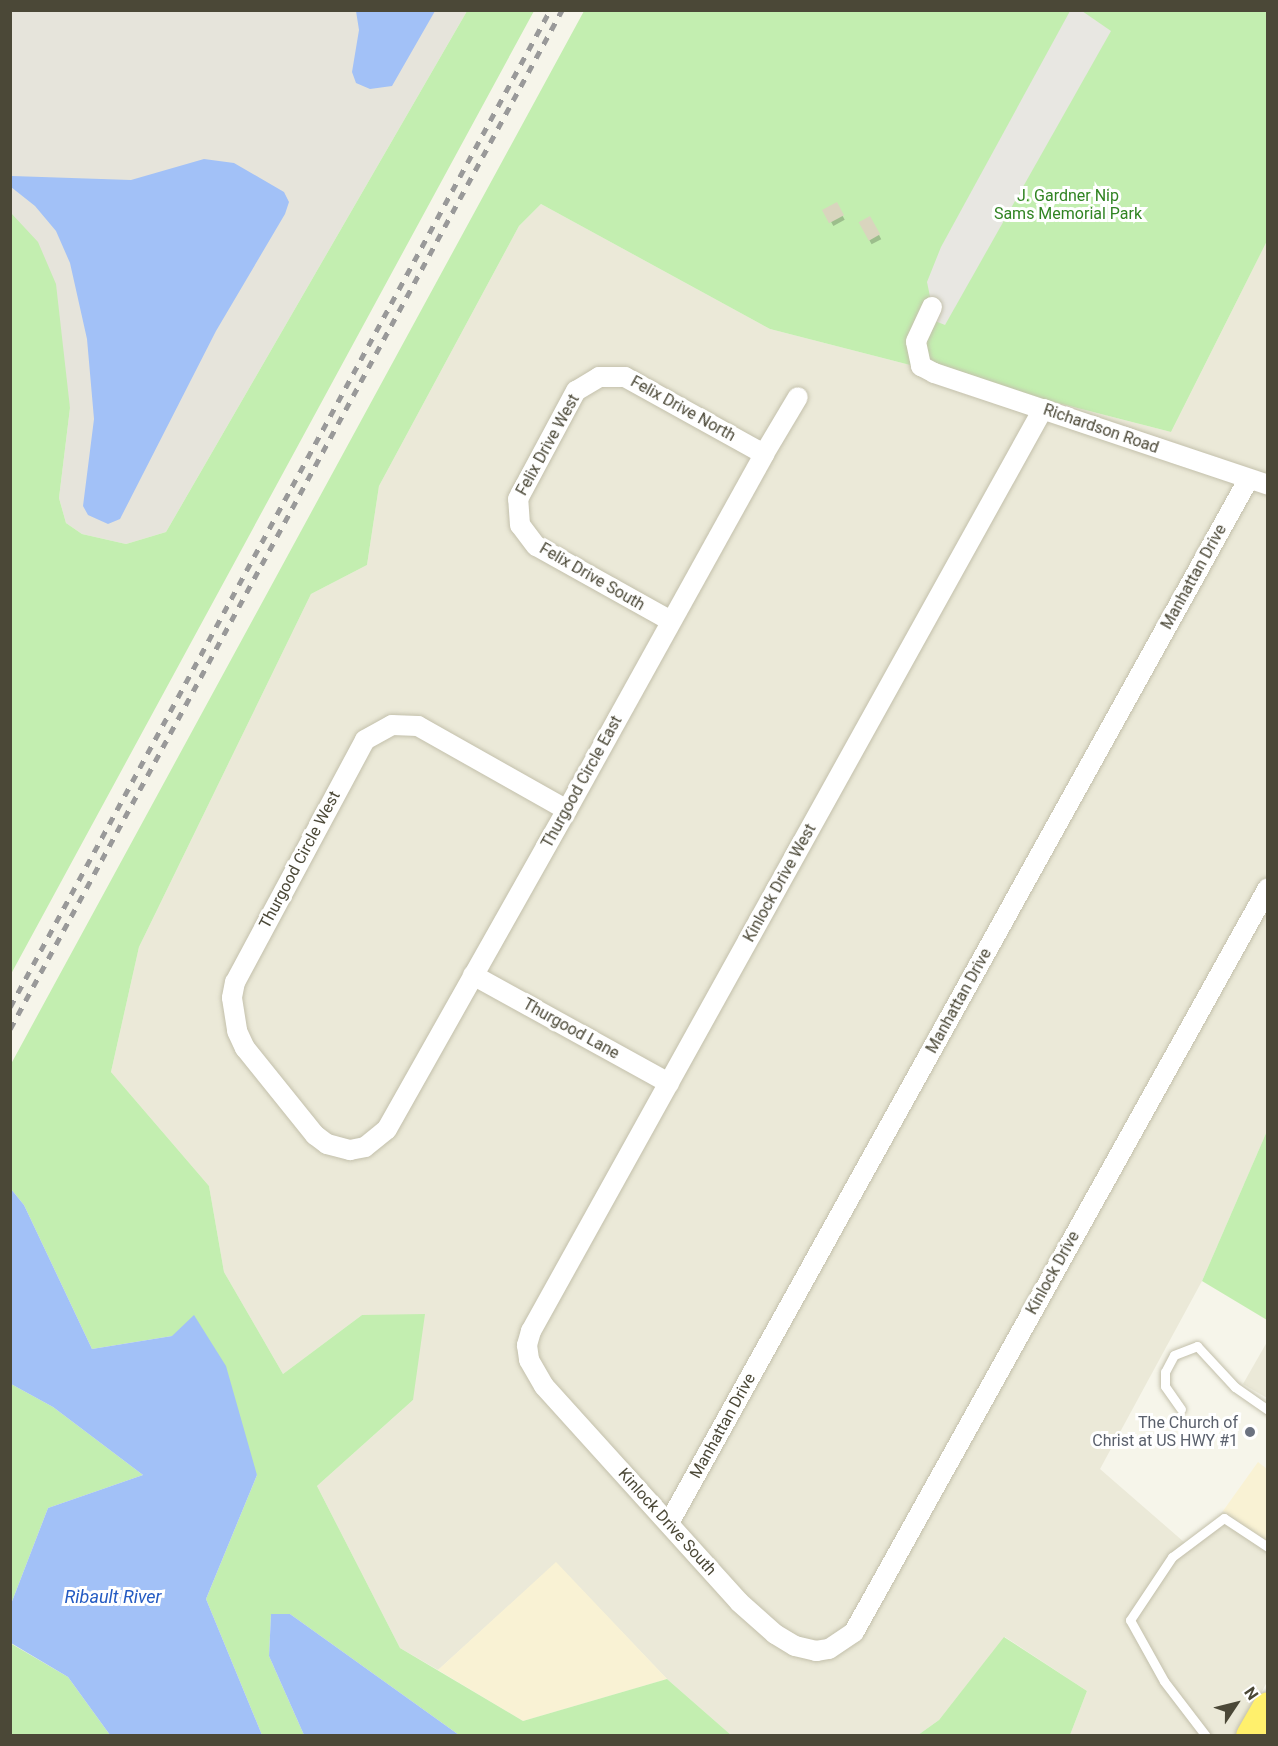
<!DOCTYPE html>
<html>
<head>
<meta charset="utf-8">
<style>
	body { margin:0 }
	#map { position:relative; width:1278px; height:1746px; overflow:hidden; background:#f6f5ea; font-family:Roboto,sans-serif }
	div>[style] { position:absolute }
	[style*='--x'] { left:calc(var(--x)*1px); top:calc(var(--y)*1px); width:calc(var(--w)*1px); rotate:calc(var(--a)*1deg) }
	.residential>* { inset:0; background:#ebe9d8 }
	.commercial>* { inset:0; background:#f9f2d4 }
	.industrial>* { inset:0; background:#e6e4db }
	.green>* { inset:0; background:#c3eeb0 }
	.parking>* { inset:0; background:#e8e7e2 }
	.water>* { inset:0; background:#a2c1f7 }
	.shadow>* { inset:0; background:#0003; transform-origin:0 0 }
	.building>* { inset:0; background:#d9d5be; transform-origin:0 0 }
	.roads { filter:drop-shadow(0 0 2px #c3c0ab) drop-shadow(0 0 2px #c3c0ab) }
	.lane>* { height:9px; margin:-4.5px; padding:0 4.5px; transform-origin:4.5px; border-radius:4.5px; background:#fff }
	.street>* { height:20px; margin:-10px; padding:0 10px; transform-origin:10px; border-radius:10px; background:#fff }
	.highway>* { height:33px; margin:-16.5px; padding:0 16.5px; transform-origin:16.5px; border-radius:16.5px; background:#fff06c }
	.rail>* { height:4.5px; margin-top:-2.25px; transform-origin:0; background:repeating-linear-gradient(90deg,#999 0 8px,transparent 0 16px) }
	.dots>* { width:16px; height:16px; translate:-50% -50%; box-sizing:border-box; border:3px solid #fff; border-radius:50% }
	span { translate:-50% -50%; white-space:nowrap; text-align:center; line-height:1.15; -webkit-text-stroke:6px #fff; paint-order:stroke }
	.park-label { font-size:16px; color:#318423 }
	.street-label { font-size:16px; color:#4b4837 }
	.worship-label { font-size:16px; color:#5b616d }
	.right { translate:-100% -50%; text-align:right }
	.water-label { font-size:18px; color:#245bc3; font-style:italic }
	.frame { position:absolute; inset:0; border:12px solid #4b4837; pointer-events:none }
	.north { position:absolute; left:1206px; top:1674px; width:60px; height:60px; -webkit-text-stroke:4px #fff; paint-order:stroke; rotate:55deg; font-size:16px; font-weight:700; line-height:24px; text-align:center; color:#4b4837 }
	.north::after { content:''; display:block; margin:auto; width:21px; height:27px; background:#4b4837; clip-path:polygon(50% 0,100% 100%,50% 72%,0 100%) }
</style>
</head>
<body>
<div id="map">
	<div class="residential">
		<div style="clip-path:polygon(541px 204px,770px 329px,1171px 432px,1267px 241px,1267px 1131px,1202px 1281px,1100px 1469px,1192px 1549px,1223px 1511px,1267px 1541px,1267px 1682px,1238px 1735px,1070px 1735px,1087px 1691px,1005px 1637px,939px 1720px,918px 1735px,731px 1735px,667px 1679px,556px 1563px,438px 1670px,400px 1648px,317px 1486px,413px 1400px,362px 1315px,283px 1374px,224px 1272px,209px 1186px,111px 1072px,139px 947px,311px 594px,367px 565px,379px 486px,519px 226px)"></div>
		<div style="clip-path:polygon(1267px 1342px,1267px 1398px,1243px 1384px)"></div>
	</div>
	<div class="commercial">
		<div style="clip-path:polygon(1258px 1462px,1267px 1469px,1267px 1541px,1223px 1511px)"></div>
		<div style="clip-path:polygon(556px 1562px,667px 1679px,523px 1721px,438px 1670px)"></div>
	</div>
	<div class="industrial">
		<div style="clip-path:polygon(11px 11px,467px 11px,166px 532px,126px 544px,82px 534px,66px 523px,59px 498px,70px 408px,11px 213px)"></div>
	</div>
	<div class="green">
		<div style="clip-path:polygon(467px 11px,534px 11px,11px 974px,11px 213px,38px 242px,56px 284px,70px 408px,59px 498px,66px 523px,82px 534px,126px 544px,166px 532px)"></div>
		<div style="clip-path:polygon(584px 11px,1267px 11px,1267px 241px,1171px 432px,770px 329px,541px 204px,519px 226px,379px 486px,367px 565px,311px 594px,139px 947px,111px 1072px,209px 1186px,224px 1272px,283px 1374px,362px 1315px,425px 1314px,413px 1400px,317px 1486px,400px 1648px,523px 1721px,667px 1679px,731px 1735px,459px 1735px,290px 1614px,271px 1614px,269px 1656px,304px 1735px,262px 1735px,206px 1599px,257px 1475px,172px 1336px,92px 1349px,24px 1205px,11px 1189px,11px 1064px)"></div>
		<div style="clip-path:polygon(1267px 1131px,1267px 1320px,1202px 1281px)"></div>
		<div style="clip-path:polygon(11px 1384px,53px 1407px,143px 1475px,48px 1508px,11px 1604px)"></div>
		<div style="clip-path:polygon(1004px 1637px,1087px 1691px,1070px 1735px,918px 1735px,939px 1720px)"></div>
		<div style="clip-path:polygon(10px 1643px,68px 1677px,110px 1735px,11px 1735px)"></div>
	</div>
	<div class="parking">
		<div style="clip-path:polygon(1070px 11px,1082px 11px,1111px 31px,945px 325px,935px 321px,927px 282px,941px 247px)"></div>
	</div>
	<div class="water">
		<div style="clip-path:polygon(356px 11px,435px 11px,392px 86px,370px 89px,356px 83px,352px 72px,359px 30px)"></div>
		<div style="clip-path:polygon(204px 159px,234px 163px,284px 192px,289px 202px,285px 214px,216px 331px,120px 519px,108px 524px,88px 515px,83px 506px,94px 419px,87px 339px,70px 263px,56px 231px,35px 206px,11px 187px,11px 180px,12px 176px,131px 180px)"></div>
		<div style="clip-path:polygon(11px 1189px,24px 1205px,92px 1349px,172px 1336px,194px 1315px,226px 1366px,257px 1475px,206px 1599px,262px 1735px,110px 1735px,68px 1677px,11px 1643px,11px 1604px,48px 1508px,143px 1475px,53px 1407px,11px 1384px)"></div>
		<div style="clip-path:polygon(271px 1614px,290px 1614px,459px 1735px,304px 1735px,269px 1656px)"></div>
	</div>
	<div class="shadow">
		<div style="left:836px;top:204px;width:18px;height:13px;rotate:61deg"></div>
		<div style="left:870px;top:218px;width:24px;height:11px;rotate:62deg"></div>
	</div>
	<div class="building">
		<div style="left:837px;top:202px;width:15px;height:17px;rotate:62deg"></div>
		<div style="left:870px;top:216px;width:21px;height:13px;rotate:61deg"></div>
	</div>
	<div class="roads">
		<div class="lane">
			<div style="--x:1181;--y:1409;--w:28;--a:-125"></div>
			<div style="--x:1165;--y:1386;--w:14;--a:-90"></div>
			<div style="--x:1165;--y:1372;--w:19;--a:-62"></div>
			<div style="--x:1174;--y:1355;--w:25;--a:-21"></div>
			<div style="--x:1197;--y:1346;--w:56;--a:47.2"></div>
			<div style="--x:1235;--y:1387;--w:40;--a:34.9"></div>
			<div style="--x:1206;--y:1736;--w:69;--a:-127.4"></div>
			<div style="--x:1164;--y:1681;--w:70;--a:-119.1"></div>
			<div style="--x:1130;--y:1620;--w:76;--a:-56.3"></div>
			<div style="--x:1172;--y:1557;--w:65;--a:-36.9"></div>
			<div style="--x:1224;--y:1518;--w:53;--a:33.4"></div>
		</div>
		<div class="street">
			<div style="--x:932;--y:307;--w:38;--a:115"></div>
			<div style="--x:916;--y:342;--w:25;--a:78"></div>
			<div style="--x:921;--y:366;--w:15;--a:28"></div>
			<div style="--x:934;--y:373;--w:352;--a:18.5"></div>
			<div style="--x:1043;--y:409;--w:1055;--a:119.04"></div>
			<div style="--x:531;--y:1331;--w:15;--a:106"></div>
			<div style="--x:527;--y:1345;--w:15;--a:82"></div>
			<div style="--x:529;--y:1360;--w:30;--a:60"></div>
			<div style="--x:544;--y:1386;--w:291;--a:47.9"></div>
			<div style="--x:739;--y:1602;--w:48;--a:41.6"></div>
			<div style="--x:775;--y:1634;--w:23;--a:31"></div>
			<div style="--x:795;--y:1646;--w:22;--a:13"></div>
			<div style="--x:816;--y:1651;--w:13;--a:-9"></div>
			<div style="--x:829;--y:1649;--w:30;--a:-34"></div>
			<div style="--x:854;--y:1632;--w:851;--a:-60.91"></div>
			<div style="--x:671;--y:621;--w:154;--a:-150.9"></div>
			<div style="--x:536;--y:546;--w:26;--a:-127"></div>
			<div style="--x:520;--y:525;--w:26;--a:-94"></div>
			<div style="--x:518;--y:499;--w:123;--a:-61.8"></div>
			<div style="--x:576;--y:391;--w:27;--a:-31"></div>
			<div style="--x:599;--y:377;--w:26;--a:0"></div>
			<div style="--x:625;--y:377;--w:159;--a:29"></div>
			<div style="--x:567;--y:810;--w:171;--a:-150.6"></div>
			<div style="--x:418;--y:726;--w:26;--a:-178"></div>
			<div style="--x:392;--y:725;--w:31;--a:151"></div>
			<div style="--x:365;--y:740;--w:275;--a:118.2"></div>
			<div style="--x:235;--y:982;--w:16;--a:101"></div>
			<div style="--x:232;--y:998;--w:33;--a:81"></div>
			<div style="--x:237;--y:1031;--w:19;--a:65"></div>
			<div style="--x:245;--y:1048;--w:112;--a:51.2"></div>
			<div style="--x:315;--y:1135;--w:15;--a:37"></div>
			<div style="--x:327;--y:1144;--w:24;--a:15"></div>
			<div style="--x:350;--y:1150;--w:15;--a:-11"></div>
			<div style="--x:365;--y:1147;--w:28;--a:-39"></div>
			<div style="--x:387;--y:1129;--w:366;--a:-60.6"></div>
			<div style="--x:567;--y:810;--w:407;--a:-61"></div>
			<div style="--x:764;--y:454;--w:66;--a:-59.2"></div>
			<div style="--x:473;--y:975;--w:224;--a:28.9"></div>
			<div style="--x:669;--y:1523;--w:1193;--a:-60.96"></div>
		</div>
		<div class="highway">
			<div style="--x:1252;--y:1736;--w:32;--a:-60"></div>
		</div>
	</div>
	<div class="rail">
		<div style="--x:10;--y:1007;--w:1134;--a:-61.56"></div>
		<div style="--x:10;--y:1029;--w:1159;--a:-61.56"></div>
	</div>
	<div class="dots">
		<div style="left:1250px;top:1432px;background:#6b7280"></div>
	</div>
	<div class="park-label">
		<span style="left:1068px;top:205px">J. Gardner Nip<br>Sams Memorial Park</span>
	</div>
	<div class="street-label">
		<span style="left:683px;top:409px;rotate:29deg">Felix Drive North</span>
		<span style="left:1101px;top:429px;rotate:19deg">Richardson Road</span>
		<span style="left:548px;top:445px;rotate:-61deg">Felix Drive West</span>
		<span style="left:592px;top:577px;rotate:30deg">Felix Drive South</span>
		<span style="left:1194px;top:577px;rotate:-61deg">Manhattan Drive</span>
		<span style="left:582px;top:782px;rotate:-61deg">Thurgood Circle East</span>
		<span style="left:300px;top:860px;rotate:-62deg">Thurgood Circle West</span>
		<span style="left:780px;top:883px;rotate:-61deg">Kinlock Drive West</span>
		<span style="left:959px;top:1001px;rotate:-61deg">Manhattan Drive</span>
		<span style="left:571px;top:1029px;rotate:29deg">Thurgood Lane</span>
		<span style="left:1053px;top:1273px;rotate:-61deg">Kinlock Drive</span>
		<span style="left:723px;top:1426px;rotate:-61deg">Manhattan Drive</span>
		<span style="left:667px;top:1522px;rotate:48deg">Kinlock Drive South</span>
	</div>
	<div class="worship-label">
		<span class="right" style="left:1238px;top:1432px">The Church of<br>Christ at US HWY #1</span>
	</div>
	<div class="water-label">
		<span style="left:113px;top:1597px">Ribault River</span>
	</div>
	<div class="frame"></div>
	<div class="north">N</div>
</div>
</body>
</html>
